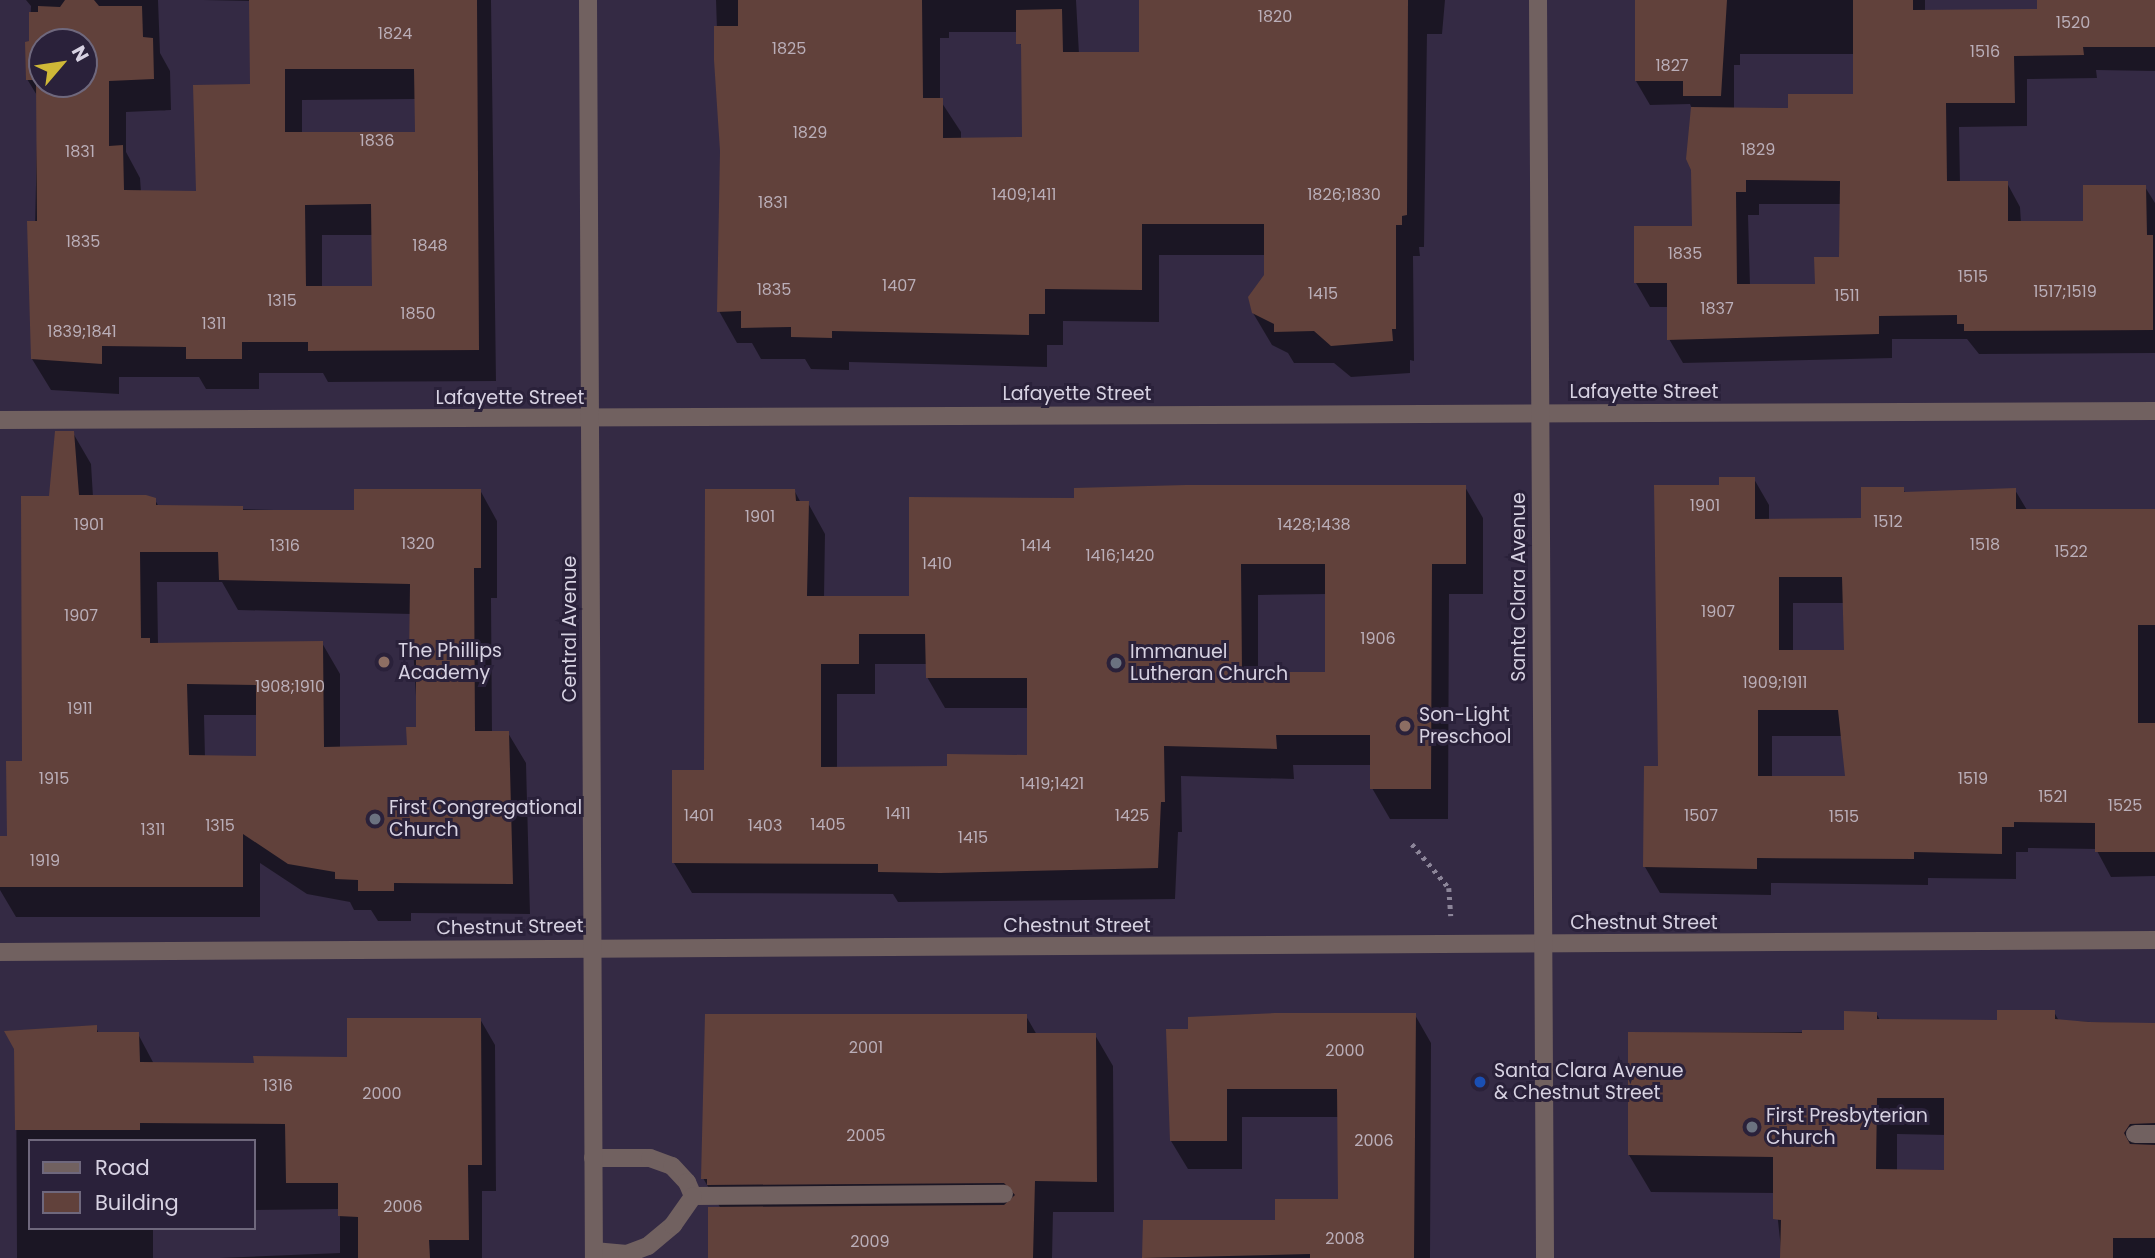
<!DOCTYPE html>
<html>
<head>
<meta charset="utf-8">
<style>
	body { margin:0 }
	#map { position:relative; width:2155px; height:1258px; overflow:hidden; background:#342a44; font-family:Poppins,sans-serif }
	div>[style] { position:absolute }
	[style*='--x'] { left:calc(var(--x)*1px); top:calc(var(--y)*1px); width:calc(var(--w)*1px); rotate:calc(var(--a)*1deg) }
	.shadow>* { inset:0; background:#0007 }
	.building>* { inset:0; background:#61413b }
	.path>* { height:4.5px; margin-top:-2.25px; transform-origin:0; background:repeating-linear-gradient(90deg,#8c8599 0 3.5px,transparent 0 8.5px) }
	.service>* { height:18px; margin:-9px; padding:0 9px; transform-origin:9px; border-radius:9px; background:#716160 }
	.minor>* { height:18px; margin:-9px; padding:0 9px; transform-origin:9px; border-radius:9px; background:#716160 }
	.tertiary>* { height:18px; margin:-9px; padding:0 9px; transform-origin:9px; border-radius:9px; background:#716160 }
	.dots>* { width:19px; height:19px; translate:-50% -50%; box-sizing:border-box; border:4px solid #2a213a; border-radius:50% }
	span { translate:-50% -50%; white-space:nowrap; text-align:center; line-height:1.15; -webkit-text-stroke:6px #2a213a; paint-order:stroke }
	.number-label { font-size:16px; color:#baaeb8 }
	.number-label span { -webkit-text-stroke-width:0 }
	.street-label { font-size:19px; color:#d7d2e2 }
	.poi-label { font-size:19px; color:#d7d2e2 }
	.left { translate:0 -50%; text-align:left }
	.legend { position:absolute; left:28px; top:1139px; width:228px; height:91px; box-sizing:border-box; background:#2a213a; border:2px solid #6f687d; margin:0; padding:9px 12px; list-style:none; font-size:21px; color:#d7d2e2 }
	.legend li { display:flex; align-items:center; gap:14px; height:35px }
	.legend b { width:35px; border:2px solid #6f687d }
	.north { position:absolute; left:28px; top:28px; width:70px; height:70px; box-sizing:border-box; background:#2a213a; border:2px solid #6f687d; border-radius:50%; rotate:61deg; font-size:19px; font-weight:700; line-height:28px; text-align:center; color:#d7d2e2 }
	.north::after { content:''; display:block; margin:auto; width:24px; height:32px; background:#cfb837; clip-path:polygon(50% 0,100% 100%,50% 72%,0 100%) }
</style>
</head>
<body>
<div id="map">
	<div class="shadow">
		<div style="clip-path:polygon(evenodd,26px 0,158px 0,160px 53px,170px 71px,171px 110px,126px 112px,126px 152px,140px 178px,141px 192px,198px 193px,251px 85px,251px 1px,203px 0,491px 0,496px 381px,328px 382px,323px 373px,259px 373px,259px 389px,206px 389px,199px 377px,119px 377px,119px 394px,51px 390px,32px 359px,38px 97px,27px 79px,31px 6px,26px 0,42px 42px,84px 42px,84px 84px,42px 84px,42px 42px,26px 0,416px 99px,417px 134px,302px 134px,302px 100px,416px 99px,26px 0,322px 235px,373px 235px,373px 288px,322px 288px,322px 235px)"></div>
		<div style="clip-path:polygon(evenodd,716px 0,1076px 0,1079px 54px,1141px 54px,1141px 0,1445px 0,1442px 34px,1427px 34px,1424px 247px,1419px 247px,1420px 256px,1413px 256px,1414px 361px,1410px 360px,1410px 373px,1351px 377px,1334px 363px,1294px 363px,1288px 353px,1272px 345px,1253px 313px,1266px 276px,1266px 255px,1159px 255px,1159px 322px,1063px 321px,1063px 345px,1047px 345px,1047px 367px,849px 362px,849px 370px,811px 369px,805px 359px,761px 359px,752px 343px,737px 343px,719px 311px,721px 151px,716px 0,949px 32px,1017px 32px,1023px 52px,1024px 139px,961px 139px,961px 132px,940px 100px,940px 38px,949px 38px,949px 32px)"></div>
		<div style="clip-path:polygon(evenodd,1636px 0,1925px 0,1925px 12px,2039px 11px,2039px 0,2155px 0,2155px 71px,2096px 70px,2097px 78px,2027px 79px,2027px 126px,1959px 127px,1960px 183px,2007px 183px,2020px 207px,2021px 223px,2085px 223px,2145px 187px,2155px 203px,2155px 353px,1979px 354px,1967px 339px,1892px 339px,1892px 358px,1683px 363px,1669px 339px,1669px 307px,1650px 307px,1636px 283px,1693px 227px,1692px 109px,1690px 104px,1650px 105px,1636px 81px,1636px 0,1740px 54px,1855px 54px,1855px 96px,1790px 110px,1734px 109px,1734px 65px,1740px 65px,1740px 54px,1636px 0,1759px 204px,1841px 204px,1841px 259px,1816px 286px,1750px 285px,1748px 215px,1759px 215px,1759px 204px)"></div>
		<div style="clip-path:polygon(evenodd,73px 433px,91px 464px,93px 497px,155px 500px,159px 507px,356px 512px,480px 490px,497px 521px,497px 598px,491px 598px,492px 733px,508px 733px,526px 763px,530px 914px,411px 913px,411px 921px,378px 921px,371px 910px,354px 910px,350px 902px,307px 894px,260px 863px,260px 917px,16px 917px,0 890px,0 838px,9px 838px,24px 762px,51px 498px,73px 433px,157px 582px,222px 582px,238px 610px,411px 614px,418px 729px,408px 747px,340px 748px,340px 674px,322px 643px,158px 644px,157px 582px,73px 433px,204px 715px,257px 715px,258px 757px,205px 757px,204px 715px)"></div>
		<div style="clip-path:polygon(evenodd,1754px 479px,1769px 505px,1769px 521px,1862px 520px,1903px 489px,1906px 494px,2015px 490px,2027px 510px,2155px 512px,2155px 876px,2111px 877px,2096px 849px,2028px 848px,2028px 852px,2016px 852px,2016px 879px,1928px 878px,1928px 885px,1771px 883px,1771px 895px,1660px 893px,1645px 867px,1660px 767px,1721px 486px,1754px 479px,1793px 603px,1844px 603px,1845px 652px,1793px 652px,1793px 603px,1754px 479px,1772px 736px,1843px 736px,1847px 778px,1772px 777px,1772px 736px)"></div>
		<div style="clip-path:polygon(evenodd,1465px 487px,1483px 518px,1483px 594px,1449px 594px,1448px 819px,1390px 819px,1372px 788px,1372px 765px,1293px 765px,1294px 779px,1181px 776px,1182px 832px,1178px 832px,1175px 899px,898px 902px,893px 894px,692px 893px,674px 863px,794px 490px,801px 503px,808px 503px,825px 534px,824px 598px,911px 598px,1076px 500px,1465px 487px,1327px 594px,1327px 674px,1258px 674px,1258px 595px,1327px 594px,1465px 487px,875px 664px,927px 664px,927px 677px,945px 708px,1029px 708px,1029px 756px,949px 768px,837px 769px,837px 694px,875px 694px,875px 664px)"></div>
		<div style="clip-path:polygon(evenodd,2054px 1012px,2059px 1021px,2155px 1024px,2155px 1258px,1782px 1258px,1775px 1193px,1651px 1192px,1629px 1155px,1630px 1033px,1846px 1032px,1876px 1013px,1880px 1020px,1999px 1022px,2054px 1012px,1897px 1134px,1946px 1135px,1945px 1171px,1897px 1171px,1897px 1134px)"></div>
		<div style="clip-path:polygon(1415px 1015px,1431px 1043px,1430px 1258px,1144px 1258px,1144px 1222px,1277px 1222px,1340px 1201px,1339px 1117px,1242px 1117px,1242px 1169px,1188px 1169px,1171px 1141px,1168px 1031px)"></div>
		<div style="clip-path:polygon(1026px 1016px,1037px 1035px,1095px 1035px,1113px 1066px,1114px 1212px,1053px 1212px,1052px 1258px,708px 1258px,721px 1209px,703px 1178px)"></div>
		<div style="clip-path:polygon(480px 1019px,495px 1045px,496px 1191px,482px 1191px,482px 1258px,219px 1258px,340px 1253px,340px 1209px,254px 1210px,254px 1141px,30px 1141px,30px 1228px,153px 1228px,153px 1258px,17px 1258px,16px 1049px,96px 1027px,99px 1034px,138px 1034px,154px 1064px,255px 1065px,349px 1058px)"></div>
	</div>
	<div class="building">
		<div style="clip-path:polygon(evenodd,65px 0,94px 0,99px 6px,142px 6px,143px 37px,153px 38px,154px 79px,109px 81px,109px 146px,123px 145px,124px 190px,196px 191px,193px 85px,250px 84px,249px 0,477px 0,479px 350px,308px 351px,308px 342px,242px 342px,242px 359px,186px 359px,186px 347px,102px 346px,102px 364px,31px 359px,27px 221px,37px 221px,36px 80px,26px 80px,25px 42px,29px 41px,29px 12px,38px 12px,38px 6px,60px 7px,65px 0,42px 42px,84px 42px,84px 84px,42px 84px,42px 42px,65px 0,285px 69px,414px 69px,415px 132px,285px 132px,285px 69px,65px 0,371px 204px,372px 286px,306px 286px,305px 205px,371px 204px)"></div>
		<div style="clip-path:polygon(738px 0,922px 0,923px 98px,943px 98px,943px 138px,1022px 137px,1021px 44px,1016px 44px,1016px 10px,1062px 9px,1063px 52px,1139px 52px,1139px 0,1408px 0,1407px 215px,1402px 216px,1402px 225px,1396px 225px,1396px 329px,1392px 329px,1393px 341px,1331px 346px,1314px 331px,1274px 332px,1274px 324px,1252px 313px,1248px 297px,1264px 275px,1264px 224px,1142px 224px,1142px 290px,1045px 289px,1045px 314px,1029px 314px,1029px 335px,832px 331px,832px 338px,791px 337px,791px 327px,741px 328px,741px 311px,717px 312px,720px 151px,714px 60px,714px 26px,738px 26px)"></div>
		<div style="clip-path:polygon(1635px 0,1727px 0,1721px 96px,1683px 96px,1683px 81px,1635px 81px)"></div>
		<div style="clip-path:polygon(evenodd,1853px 0,1913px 0,1913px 10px,2037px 9px,2037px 0,2155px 0,2155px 47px,2083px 47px,2084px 55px,2014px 56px,2015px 103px,1946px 103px,1947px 181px,2008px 181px,2008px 221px,2083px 221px,2083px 185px,2146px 185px,2147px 235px,2153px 235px,2153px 330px,1964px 331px,1964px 324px,1957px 324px,1957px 315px,1879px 316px,1879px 334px,1667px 340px,1667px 283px,1634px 283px,1634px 226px,1692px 226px,1691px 170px,1686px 159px,1691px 107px,1788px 108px,1788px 94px,1853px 94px,1853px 0,1746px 180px,1840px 181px,1839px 257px,1814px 257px,1815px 284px,1737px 284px,1736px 192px,1746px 192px,1746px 180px)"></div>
		<div style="clip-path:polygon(evenodd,55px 431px,74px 431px,79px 495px,146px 495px,156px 498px,156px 505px,243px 506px,243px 510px,354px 510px,354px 489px,481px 489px,481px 568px,474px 568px,475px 731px,509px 731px,513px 884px,394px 883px,394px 891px,358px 891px,358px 880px,335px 879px,335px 872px,288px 864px,243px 834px,243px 887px,0 887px,0 836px,7px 836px,6px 761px,22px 761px,21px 496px,49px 496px,55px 431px,140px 552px,218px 552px,219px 580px,410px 584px,409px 658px,416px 658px,416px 727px,406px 727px,407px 745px,324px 747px,323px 641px,150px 643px,150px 638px,141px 638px,140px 552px,55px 431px,187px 684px,256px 685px,256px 756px,189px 755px,187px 684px)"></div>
		<div style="clip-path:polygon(evenodd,1719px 477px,1755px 477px,1755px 519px,1861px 518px,1861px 487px,1904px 487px,1904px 492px,2016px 488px,2016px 509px,2155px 509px,2155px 625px,2138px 625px,2138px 723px,2155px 723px,2155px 852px,2095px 852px,2095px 823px,2014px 822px,2014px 827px,2002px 827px,2002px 854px,1914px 852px,1914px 859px,1757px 858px,1757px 869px,1643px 867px,1644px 766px,1658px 766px,1654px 485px,1719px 485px,1719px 477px,1779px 577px,1842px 577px,1844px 650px,1779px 650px,1779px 577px,1719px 477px,1758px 710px,1838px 710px,1845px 776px,1758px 776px,1758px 710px)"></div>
		<div style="clip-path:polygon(evenodd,1186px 485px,1466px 485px,1466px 564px,1432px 564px,1431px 789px,1370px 789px,1370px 735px,1276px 735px,1277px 749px,1164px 746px,1165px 802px,1161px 802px,1158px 868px,940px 873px,878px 872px,878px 864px,672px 863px,672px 770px,704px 770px,705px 489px,795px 489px,796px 501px,809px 501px,807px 596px,909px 596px,909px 497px,1074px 498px,1074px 488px,1186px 485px,1241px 564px,1325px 564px,1325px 672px,1242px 672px,1241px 564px,1186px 485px,859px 634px,925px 634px,926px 678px,1027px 678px,1027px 755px,947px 754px,947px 766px,821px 767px,821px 664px,859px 664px,859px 634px)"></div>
		<div style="clip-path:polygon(evenodd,1997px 1010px,2055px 1010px,2055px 1019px,2089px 1022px,2155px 1023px,2155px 1123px,2130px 1124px,2124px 1133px,2130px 1144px,2155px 1145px,2155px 1238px,2113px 1238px,2113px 1258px,1780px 1258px,1781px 1220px,1773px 1219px,1773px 1157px,1628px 1155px,1628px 1032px,1802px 1033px,1802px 1030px,1844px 1030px,1844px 1011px,1877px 1012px,1877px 1019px,1997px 1020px,1997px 1010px,1877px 1098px,1944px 1098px,1944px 1170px,1876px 1169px,1877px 1098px)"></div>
		<div style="clip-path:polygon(1275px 1013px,1416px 1013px,1414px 1258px,1310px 1258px,1310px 1254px,1142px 1258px,1143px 1220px,1275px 1220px,1275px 1199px,1338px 1199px,1337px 1089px,1227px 1089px,1227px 1141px,1170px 1141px,1166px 1029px,1188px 1029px,1188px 1017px)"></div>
		<div style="clip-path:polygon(705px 1014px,1027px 1014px,1027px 1033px,1096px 1033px,1097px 1182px,1035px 1181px,1033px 1258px,708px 1258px,708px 1207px,1004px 1205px,1015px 1195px,1004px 1183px,707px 1185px,707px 1179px,701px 1179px)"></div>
		<div style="clip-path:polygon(347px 1018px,481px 1018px,482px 1165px,468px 1165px,469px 1240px,429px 1240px,430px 1258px,358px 1258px,358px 1217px,338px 1216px,338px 1183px,286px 1183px,285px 1124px,140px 1123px,140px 1130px,15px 1130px,14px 1049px,4px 1031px,97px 1025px,97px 1032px,139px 1032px,140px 1062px,254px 1063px,253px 1056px,347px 1057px)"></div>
	</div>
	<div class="path">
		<div style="--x:1412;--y:844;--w:57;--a:49.9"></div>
		<div style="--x:1449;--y:888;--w:28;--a:86"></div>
	</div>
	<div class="service">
		<div style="--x:593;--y:1158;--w:57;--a:0"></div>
		<div style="--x:650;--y:1158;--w:23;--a:20"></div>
		<div style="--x:672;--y:1166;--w:22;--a:47"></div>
		<div style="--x:687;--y:1182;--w:15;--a:67"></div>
		<div style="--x:693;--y:1196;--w:311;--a:-0.4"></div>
		<div style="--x:594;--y:1251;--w:33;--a:5"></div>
		<div style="--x:627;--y:1254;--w:22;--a:-21"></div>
		<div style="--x:648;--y:1246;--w:33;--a:-40"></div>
		<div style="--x:673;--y:1225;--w:35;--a:-55"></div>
	</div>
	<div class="minor">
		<div style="--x:0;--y:420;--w:2155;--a:-0.24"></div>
		<div style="--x:0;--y:952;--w:2155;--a:-0.32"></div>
		<div style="--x:2135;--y:1134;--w:20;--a:0"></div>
	</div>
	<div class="tertiary">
		<div style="--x:588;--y:0;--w:1258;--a:89.73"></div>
		<div style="--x:1538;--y:0;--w:1258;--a:89.68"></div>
	</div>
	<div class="dots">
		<div style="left:384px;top:662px;background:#8d6e63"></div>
		<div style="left:1116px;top:663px;background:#6b7280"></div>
		<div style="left:1405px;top:726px;background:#8d6e63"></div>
		<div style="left:375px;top:819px;background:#6b7280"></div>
		<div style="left:1480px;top:1082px;background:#1a4fb4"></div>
		<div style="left:1752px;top:1127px;background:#6b7280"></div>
	</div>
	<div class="number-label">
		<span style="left:1275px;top:17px">1820</span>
		<span style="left:2073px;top:23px">1520</span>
		<span style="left:395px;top:34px">1824</span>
		<span style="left:789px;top:49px">1825</span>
		<span style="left:1985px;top:52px">1516</span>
		<span style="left:1672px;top:66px">1827</span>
		<span style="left:810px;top:133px">1829</span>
		<span style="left:377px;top:141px">1836</span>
		<span style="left:1758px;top:150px">1829</span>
		<span style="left:80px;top:152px">1831</span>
		<span style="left:1024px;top:195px">1409;1411</span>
		<span style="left:1344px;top:195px">1826;1830</span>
		<span style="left:773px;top:203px">1831</span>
		<span style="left:83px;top:242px">1835</span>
		<span style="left:430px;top:246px">1848</span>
		<span style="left:1685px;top:254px">1835</span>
		<span style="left:1973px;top:277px">1515</span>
		<span style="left:899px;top:286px">1407</span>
		<span style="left:774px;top:290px">1835</span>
		<span style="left:2065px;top:292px">1517;1519</span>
		<span style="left:1323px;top:294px">1415</span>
		<span style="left:1847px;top:296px">1511</span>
		<span style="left:282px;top:301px">1315</span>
		<span style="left:1717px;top:309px">1837</span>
		<span style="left:418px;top:314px">1850</span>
		<span style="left:214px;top:324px">1311</span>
		<span style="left:82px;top:332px">1839;1841</span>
		<span style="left:1705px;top:506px">1901</span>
		<span style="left:760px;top:517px">1901</span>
		<span style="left:1888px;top:522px">1512</span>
		<span style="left:89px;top:525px">1901</span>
		<span style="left:1314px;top:525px">1428;1438</span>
		<span style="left:418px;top:544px">1320</span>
		<span style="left:1985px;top:545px">1518</span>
		<span style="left:285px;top:546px">1316</span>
		<span style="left:1036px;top:546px">1414</span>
		<span style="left:2071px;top:552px">1522</span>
		<span style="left:1120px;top:556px">1416;1420</span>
		<span style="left:937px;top:564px">1410</span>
		<span style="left:1718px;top:612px">1907</span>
		<span style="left:81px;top:616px">1907</span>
		<span style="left:1378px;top:639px">1906</span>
		<span style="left:1775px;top:683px">1909;1911</span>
		<span style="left:290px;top:687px">1908;1910</span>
		<span style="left:80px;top:709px">1911</span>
		<span style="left:54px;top:779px">1915</span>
		<span style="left:1973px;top:779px">1519</span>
		<span style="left:1052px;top:784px">1419;1421</span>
		<span style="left:2053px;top:797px">1521</span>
		<span style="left:2125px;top:806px">1525</span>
		<span style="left:898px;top:814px">1411</span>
		<span style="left:699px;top:816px">1401</span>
		<span style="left:1132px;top:816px">1425</span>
		<span style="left:1701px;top:816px">1507</span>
		<span style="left:1844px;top:817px">1515</span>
		<span style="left:828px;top:825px">1405</span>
		<span style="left:220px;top:826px">1315</span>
		<span style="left:765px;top:826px">1403</span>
		<span style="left:153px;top:830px">1311</span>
		<span style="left:973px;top:838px">1415</span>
		<span style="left:45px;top:861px">1919</span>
		<span style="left:866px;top:1048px">2001</span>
		<span style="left:1345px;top:1051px">2000</span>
		<span style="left:278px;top:1086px">1316</span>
		<span style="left:382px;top:1094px">2000</span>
		<span style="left:866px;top:1136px">2005</span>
		<span style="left:1374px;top:1141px">2006</span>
		<span style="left:403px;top:1207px">2006</span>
		<span style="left:1345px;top:1239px">2008</span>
		<span style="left:870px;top:1242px">2009</span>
	</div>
	<div class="street-label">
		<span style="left:1644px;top:392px">Lafayette Street</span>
		<span style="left:1077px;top:394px">Lafayette Street</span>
		<span style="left:510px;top:398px">Lafayette Street</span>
		<span style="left:1519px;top:587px;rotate:-90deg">Santa Clara Avenue</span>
		<span style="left:570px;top:629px;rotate:-90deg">Central Avenue</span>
		<span style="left:1644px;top:923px">Chestnut Street</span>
		<span style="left:1077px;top:926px">Chestnut Street</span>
		<span style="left:510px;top:927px;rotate:-1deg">Chestnut Street</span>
	</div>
	<div class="poi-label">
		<span class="left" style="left:398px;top:662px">The Phillips<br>Academy</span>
		<span class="left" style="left:1130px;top:663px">Immanuel<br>Lutheran Church</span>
		<span class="left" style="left:1419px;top:726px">Son-Light<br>Preschool</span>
		<span class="left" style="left:389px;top:819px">First Congregational<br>Church</span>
		<span class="left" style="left:1494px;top:1082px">Santa Clara Avenue<br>&amp; Chestnut Street</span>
		<span class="left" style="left:1766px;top:1127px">First Presbyterian<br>Church</span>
	</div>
	<ul class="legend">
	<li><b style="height:9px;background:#716160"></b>Road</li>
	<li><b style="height:19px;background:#61413b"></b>Building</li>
	</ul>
	<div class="north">N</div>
</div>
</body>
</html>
